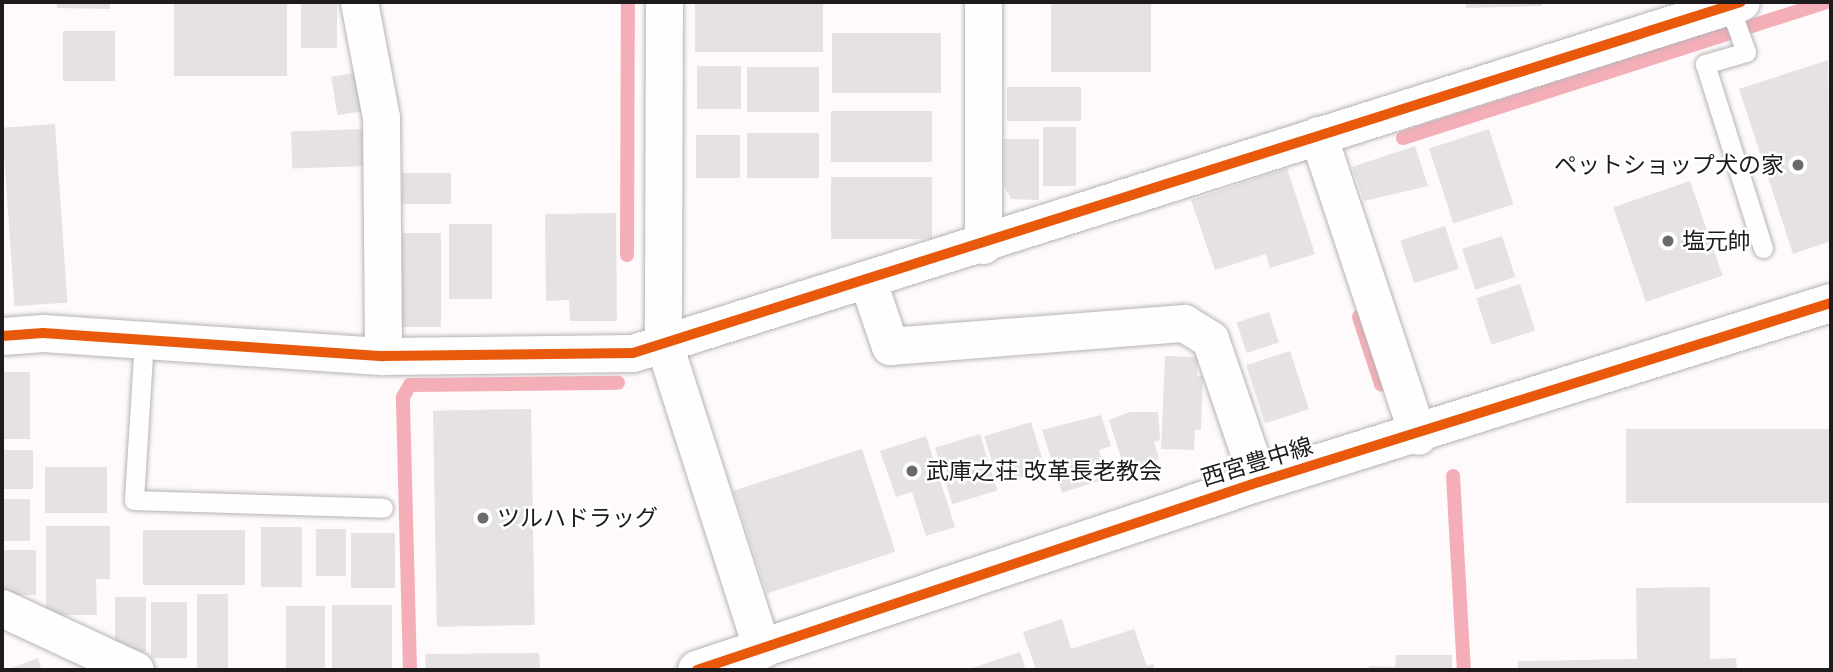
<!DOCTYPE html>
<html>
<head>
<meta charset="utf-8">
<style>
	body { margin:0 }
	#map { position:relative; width:1833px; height:672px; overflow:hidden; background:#fef9fa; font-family:"Space Grotesk","Noto Sans JP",sans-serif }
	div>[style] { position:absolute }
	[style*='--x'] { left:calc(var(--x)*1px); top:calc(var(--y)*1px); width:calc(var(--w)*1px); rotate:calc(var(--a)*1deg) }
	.stream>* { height:14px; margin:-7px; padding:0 7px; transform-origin:7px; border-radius:7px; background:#f4aeb8 }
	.building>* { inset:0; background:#e6e2e3; transform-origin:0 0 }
	.roads { filter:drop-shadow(0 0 2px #b6b3b4) drop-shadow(0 0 2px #b6b3b4) }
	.service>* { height:19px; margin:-9.5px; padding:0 9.5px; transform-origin:9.5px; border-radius:9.5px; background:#fffefe }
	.minor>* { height:37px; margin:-18.5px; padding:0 18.5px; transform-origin:18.5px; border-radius:18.5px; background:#fffefe }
	.secondary>* { height:38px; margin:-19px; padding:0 19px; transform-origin:19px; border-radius:19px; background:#fffefe }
	.cycleway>* { height:10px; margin:-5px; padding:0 5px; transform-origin:5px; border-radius:5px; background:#e8590c }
	.dots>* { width:19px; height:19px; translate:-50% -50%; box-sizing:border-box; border:4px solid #fff; border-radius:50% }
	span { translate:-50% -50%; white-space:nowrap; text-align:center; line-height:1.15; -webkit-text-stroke:5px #fff; paint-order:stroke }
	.poi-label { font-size:23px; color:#1d1b1b }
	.right { translate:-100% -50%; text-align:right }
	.left { translate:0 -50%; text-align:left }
	.street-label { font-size:23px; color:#1d1b1b }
	.frame { position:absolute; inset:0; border:4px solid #1d1b1b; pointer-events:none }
</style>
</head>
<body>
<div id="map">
	<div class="stream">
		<div style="--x:1403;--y:138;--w:444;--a:-17.8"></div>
		<div style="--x:627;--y:255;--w:253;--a:-89.8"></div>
		<div style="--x:1359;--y:317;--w:71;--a:71.8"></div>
		<div style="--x:1453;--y:476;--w:194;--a:86.8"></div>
		<div style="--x:410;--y:670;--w:273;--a:-91.5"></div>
		<div style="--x:403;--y:397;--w:14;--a:-60"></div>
		<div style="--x:410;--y:385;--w:208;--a:-0.6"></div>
	</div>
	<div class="building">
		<div style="clip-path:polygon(57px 2px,110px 2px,110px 9px,57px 8px)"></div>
		<div style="left:174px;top:2px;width:113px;height:74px"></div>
		<div style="left:301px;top:2px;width:36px;height:46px"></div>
		<div style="left:695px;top:2px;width:128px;height:50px"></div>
		<div style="left:1051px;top:2px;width:100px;height:70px"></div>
		<div style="clip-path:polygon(1466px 2px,1542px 2px,1542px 6px,1466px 8px)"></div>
		<div style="left:63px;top:31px;width:52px;height:50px"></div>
		<div style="left:832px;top:33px;width:109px;height:60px"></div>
		<div style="clip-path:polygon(1828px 60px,1831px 241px,1793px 254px,1739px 89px)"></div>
		<div style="left:697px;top:66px;width:44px;height:43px"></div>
		<div style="left:747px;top:67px;width:72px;height:45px"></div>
		<div style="left:355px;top:73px;width:39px;height:24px;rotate:81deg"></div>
		<div style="left:1007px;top:87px;width:74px;height:34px"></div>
		<div style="left:831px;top:111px;width:101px;height:51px"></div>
		<div style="left:55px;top:124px;width:179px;height:53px;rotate:86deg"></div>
		<div style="left:1043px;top:127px;width:33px;height:59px"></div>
		<div style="left:364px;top:129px;width:37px;height:73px;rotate:88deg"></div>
		<div style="left:1489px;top:129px;width:79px;height:63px;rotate:72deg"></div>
		<div style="left:747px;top:133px;width:72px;height:45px"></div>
		<div style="left:696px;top:135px;width:44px;height:43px"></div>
		<div style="clip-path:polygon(1004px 139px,1039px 139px,1039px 200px,1011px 199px,1004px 186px)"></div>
		<div style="clip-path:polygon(1415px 146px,1428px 186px,1364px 201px,1352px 167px)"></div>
		<div style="clip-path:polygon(1287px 168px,1315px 254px,1270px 268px,1266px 254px,1215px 270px,1191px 200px)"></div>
		<div style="left:451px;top:173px;width:31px;height:49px;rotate:90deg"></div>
		<div style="left:831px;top:177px;width:101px;height:62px"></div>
		<div style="left:1690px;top:181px;width:100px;height:81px;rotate:71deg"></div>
		<div style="clip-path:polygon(616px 213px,617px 321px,570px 321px,569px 300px,546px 301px,545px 214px)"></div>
		<div style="left:449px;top:224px;width:43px;height:75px"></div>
		<div style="left:1445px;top:226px;width:45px;height:47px;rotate:72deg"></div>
		<div style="left:402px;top:233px;width:39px;height:94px"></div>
		<div style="left:1502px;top:236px;width:43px;height:42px;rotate:72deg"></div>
		<div style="left:1520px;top:284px;width:49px;height:46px;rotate:72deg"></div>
		<div style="left:1269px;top:312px;width:32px;height:34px;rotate:72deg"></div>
		<div style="left:1290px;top:351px;width:61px;height:46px;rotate:72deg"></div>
		<div style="clip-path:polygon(1165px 356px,1198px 357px,1197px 376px,1203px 376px,1201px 430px,1195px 430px,1194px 450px,1161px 449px)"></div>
		<div style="left:2px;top:372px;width:28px;height:67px"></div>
		<div style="left:531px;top:409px;width:216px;height:98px;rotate:89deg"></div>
		<div style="clip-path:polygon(1130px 412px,1158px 412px,1160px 440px,1154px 442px,1159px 459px,1125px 470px,1109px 420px)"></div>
		<div style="clip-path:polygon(1101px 415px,1111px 446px,1099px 450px,1108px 478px,1062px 493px,1042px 430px)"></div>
		<div style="left:1031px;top:422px;width:50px;height:49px;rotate:73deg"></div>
		<div style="left:1831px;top:429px;width:74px;height:205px;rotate:90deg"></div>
		<div style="left:980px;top:434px;width:59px;height:47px;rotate:73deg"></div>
		<div style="clip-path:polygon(926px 436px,955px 527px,926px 536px,912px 492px,896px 497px,880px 451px)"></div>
		<div style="left:862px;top:449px;width:108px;height:135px;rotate:72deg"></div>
		<div style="left:2px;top:450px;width:31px;height:39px"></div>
		<div style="left:45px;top:467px;width:62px;height:46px"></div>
		<div style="left:2px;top:499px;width:28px;height:42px"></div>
		<div style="clip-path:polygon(46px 526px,110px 526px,110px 579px,96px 579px,97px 615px,46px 615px)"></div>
		<div style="left:261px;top:527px;width:41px;height:60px"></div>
		<div style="left:346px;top:529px;width:47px;height:30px;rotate:90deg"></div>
		<div style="left:143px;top:530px;width:102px;height:55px"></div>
		<div style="left:351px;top:533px;width:44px;height:55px"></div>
		<div style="left:2px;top:550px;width:34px;height:45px"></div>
		<div style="clip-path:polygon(1710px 587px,1710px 659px,1736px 658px,1737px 670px,1518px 670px,1518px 661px,1637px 659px,1636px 588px)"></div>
		<div style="left:197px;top:594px;width:31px;height:76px"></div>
		<div style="left:115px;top:597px;width:31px;height:55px"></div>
		<div style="left:151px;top:602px;width:36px;height:56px"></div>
		<div style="left:332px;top:605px;width:60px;height:65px"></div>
		<div style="left:286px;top:606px;width:39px;height:64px"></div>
		<div style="clip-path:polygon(1062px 619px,1071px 649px,1134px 629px,1147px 666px,1153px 664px,1155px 670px,1036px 670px,1023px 632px)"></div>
		<div style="clip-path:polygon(1020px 652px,1026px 670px,966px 670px)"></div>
		<div style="clip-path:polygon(539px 653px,540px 667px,527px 670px,426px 670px,425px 654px)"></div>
		<div style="clip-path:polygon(1396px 655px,1452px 655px,1452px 670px,1369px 670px,1369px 666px,1395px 667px)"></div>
		<div style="clip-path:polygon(38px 658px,42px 670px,6px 670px)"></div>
	</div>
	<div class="roads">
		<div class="service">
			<div style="--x:1729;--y:5;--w:50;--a:70.1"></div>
			<div style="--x:1746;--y:52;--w:43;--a:163.7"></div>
			<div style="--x:1705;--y:64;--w:193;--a:72.5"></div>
			<div style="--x:144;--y:340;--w:160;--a:93.6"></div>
			<div style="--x:134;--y:500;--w:249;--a:1.8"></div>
		</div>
		<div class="minor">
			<div style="--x:359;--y:2;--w:117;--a:79.2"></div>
			<div style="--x:381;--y:117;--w:239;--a:89.5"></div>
			<div style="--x:664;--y:2;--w:339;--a:90.2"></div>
			<div style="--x:663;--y:341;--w:324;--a:72.2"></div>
			<div style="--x:1318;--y:135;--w:317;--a:71.6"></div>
			<div style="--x:983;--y:245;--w:243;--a:-90"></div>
			<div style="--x:867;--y:279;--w:71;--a:71.1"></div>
			<div style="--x:890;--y:346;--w:295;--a:-4.5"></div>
			<div style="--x:1184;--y:323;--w:31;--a:32"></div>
			<div style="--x:1210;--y:339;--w:151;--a:71.1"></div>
			<div style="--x:2;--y:336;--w:41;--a:-4.2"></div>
			<div style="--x:43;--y:333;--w:341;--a:3.9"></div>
			<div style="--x:383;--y:356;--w:250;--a:-0.7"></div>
			<div style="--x:633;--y:353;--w:1162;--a:-17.58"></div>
			<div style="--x:2;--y:608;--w:147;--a:25"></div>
		</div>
		<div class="secondary">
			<div style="--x:697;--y:670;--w:593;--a:-18.5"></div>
			<div style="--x:1259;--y:482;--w:599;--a:-17.38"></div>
		</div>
	</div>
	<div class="cycleway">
		<div style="--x:2;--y:336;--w:41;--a:-4.2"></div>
		<div style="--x:43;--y:333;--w:341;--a:3.9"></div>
		<div style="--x:383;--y:356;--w:250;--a:-0.7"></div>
		<div style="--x:633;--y:353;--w:1162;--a:-17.58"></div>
		<div style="--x:697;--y:670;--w:593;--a:-18.5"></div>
		<div style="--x:1259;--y:482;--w:599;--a:-17.38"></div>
	</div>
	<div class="dots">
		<div style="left:1798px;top:165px;background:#6c6969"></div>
		<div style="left:1668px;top:241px;background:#6c6969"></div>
		<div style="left:912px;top:471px;background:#6c6969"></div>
		<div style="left:483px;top:518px;background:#6c6969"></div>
	</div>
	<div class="poi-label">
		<span class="right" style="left:1784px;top:165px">ペットショップ犬の家</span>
		<span class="left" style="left:1682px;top:241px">塩元帥</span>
		<span class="left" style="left:926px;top:471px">武庫之荘 改革長老教会</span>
		<span class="left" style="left:497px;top:518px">ツルハドラッグ</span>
	</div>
	<div class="street-label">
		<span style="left:1257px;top:462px;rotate:-17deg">西宮豊中線</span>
	</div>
	<div class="frame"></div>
</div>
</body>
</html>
